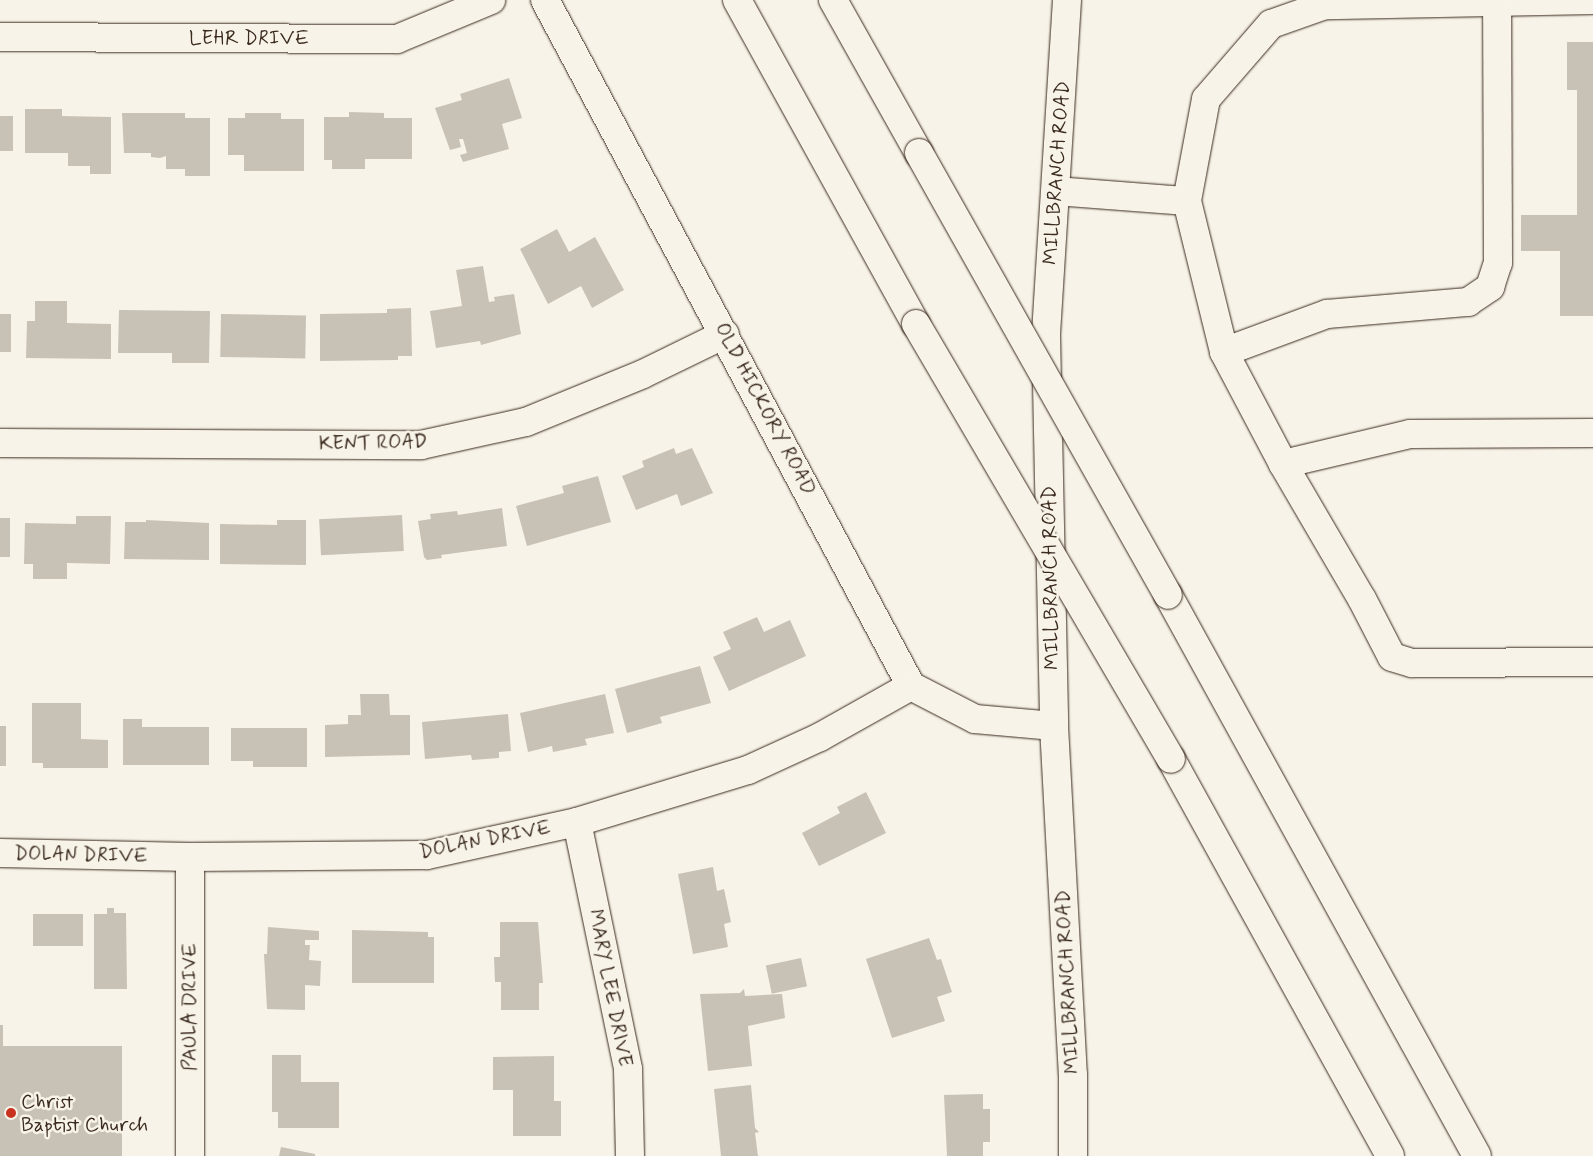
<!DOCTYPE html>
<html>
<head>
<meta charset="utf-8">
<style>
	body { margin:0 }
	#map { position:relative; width:1593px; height:1156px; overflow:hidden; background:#f7f3e8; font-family:Mynerve,sans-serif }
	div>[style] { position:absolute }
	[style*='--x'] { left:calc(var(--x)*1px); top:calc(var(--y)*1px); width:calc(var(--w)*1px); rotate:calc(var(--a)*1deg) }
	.building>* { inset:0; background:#c8c1b6; transform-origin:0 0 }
	.roads { filter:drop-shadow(0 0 1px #3b2a1e) drop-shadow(0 0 1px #3b2a1e) }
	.minor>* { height:28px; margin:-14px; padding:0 14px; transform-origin:14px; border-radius:14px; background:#f7f3e8 }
	.major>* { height:28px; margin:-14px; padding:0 14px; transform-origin:14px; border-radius:14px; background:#f7f3e8 }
	.highway>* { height:28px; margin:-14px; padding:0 14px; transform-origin:14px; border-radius:14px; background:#f7f3e8 }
	.bridges { filter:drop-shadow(0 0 1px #3b2a1e) drop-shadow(0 0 1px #3b2a1e) }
	.highway-bridge>* { height:28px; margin:-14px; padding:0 14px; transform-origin:14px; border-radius:14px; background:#f7f3e8 }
	.dots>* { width:14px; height:14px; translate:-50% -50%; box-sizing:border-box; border:2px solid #f7f3e8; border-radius:50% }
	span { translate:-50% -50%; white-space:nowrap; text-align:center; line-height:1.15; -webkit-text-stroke:5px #f7f3e8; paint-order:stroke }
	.street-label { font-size:20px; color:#3b2a1e }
	.poi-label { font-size:20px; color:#3b2a1e }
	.left { translate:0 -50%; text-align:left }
</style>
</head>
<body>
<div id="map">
	<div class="building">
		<div style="clip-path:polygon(1567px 42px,1593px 42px,1593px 316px,1560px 316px,1560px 251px,1521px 251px,1521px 215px,1577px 215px,1577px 90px,1567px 90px)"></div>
		<div style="clip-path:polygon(509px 78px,522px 118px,502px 124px,509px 149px,463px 162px,460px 155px,467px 153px,463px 139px,459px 139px,461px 147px,450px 150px,435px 108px,462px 100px,460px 94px)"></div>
		<div style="clip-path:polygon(25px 109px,62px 109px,62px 116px,111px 117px,111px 174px,90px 174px,90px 166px,68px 166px,68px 153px,25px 153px)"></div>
		<div style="clip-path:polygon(349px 112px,384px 113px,384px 118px,412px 118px,412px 159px,365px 159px,365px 169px,332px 169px,332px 160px,324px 160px,324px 117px,349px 117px)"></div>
		<div style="clip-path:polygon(122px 113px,185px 113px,185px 118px,210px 118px,210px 176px,185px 176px,185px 169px,166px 169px,166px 156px,160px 158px,151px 157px,151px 153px,124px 153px)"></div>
		<div style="clip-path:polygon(245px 113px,281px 113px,281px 119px,304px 119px,304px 171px,244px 171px,244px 155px,228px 155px,228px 118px,245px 118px)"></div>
		<div style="left:0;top:116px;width:13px;height:35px"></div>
		<div style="clip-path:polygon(557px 229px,569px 252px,595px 237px,624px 290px,592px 308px,581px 286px,548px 304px,520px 249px)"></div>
		<div style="clip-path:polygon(483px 266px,489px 302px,495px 301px,494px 297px,514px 294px,521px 334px,481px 345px,480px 341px,436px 348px,430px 311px,462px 306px,456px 270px)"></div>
		<div style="clip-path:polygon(35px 301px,67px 301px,67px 323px,111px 324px,111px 359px,26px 358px,27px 321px,35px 321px)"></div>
		<div style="clip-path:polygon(411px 308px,412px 356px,398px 356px,398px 360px,320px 361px,320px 314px,387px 313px,387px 309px)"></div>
		<div style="clip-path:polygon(119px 310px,210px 311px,209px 363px,172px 363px,172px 353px,118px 353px)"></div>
		<div style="left:0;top:314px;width:11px;height:38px"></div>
		<div style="left:221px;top:314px;width:85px;height:43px;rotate:1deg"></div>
		<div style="clip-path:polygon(674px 448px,676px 454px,692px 448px,713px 493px,681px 506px,677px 494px,636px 510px,622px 476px,644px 467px,642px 461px)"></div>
		<div style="clip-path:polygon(598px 476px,611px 522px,527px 546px,516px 506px,564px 493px,562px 486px)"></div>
		<div style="clip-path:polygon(502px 508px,507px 546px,441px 555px,442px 558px,427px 560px,424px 557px,418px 521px,431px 519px,430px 514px,457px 511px,458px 515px)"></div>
		<div style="left:402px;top:515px;width:36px;height:83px;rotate:87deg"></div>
		<div style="clip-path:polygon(76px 516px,111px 516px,110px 564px,67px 563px,67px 579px,33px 579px,33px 564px,24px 564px,25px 523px,76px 524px)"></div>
		<div style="left:0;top:518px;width:10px;height:39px"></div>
		<div style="clip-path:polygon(146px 520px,209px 523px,209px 560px,124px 559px,125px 522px,146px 522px)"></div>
		<div style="clip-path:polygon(277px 520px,306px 520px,306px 565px,220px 564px,220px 524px,277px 525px)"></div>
		<div style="clip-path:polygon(757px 617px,764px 632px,790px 620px,806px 656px,729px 691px,713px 657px,731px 649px,723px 632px)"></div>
		<div style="clip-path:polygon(700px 666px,711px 703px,660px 717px,662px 723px,627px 733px,615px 689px)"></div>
		<div style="clip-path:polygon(360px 694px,389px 694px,390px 715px,410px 715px,410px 755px,325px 757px,325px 725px,348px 724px,348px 715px,361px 715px)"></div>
		<div style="clip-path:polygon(605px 694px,614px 733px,585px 739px,587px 745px,553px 752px,552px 746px,528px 752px,520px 713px)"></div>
		<div style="clip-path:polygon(32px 703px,81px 703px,81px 739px,108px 740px,108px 768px,43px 768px,43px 763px,32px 763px)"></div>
		<div style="clip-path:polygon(508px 714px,511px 751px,499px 752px,499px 758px,472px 760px,471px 755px,425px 759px,422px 722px)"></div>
		<div style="clip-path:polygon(123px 719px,142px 719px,142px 727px,209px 727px,209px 765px,123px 765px)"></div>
		<div style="left:0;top:726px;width:6px;height:40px"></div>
		<div style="clip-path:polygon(231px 728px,307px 728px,307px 767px,253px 767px,253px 761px,231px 761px)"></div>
		<div style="clip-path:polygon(866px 792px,886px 833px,819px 866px,802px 833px,840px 813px,837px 807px)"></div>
		<div style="clip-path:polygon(713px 867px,717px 891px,724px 889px,731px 922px,724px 924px,728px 947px,693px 954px,678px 874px)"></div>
		<div style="clip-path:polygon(107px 908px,114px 908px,114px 913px,126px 913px,127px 989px,94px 989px,94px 914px,107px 914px)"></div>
		<div style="left:33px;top:914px;width:50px;height:32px"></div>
		<div style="clip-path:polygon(500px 922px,538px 922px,543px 983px,539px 983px,539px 1010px,501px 1010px,501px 982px,495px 982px,494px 957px,500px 957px)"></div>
		<div style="clip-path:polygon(268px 927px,319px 931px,319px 940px,305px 940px,305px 945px,310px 945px,309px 960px,321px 961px,320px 986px,305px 985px,305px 1010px,267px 1009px,264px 954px,267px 954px)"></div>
		<div style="clip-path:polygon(352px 930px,428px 932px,428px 937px,434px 937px,434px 983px,352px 983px)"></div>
		<div style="clip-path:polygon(929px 938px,937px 960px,941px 959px,952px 992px,937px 997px,945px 1021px,892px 1038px,866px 959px)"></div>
		<div style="left:801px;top:958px;width:29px;height:36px;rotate:78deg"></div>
		<div style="clip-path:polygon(744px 989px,745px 996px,782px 994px,785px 1018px,748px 1026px,752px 1066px,708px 1071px,700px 994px,740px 993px)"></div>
		<div style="clip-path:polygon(0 1025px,3px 1025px,3px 1046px,122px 1046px,122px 1156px,0 1156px)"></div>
		<div style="clip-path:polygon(272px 1055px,301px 1055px,301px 1082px,339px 1082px,339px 1128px,278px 1128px,278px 1112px,272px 1112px)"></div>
		<div style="clip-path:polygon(554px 1056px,554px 1101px,561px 1101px,561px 1136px,513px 1136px,513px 1090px,493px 1090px,493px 1057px)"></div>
		<div style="clip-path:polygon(751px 1085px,755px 1128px,759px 1132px,755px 1133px,758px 1156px,721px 1156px,714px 1089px)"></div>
		<div style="clip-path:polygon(983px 1094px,983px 1109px,990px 1109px,990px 1142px,983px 1142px,983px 1156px,947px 1156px,944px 1095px)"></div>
		<div style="clip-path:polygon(281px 1147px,315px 1154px,315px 1156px,279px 1156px)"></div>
	</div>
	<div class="roads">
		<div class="minor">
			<div style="--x:545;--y:0;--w:778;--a:61.92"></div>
			<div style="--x:911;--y:686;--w:72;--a:27.3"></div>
			<div style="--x:975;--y:719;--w:79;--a:5.1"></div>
			<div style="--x:1593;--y:0;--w:268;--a:178.9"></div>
			<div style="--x:1325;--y:5;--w:57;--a:160.6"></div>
			<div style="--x:1271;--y:24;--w:99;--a:130.9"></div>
			<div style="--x:1206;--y:99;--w:104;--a:100.6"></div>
			<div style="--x:1187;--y:201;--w:155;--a:76.2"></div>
			<div style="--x:1224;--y:352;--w:127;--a:62.2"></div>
			<div style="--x:1283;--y:464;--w:130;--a:-13.3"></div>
			<div style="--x:1410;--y:434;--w:183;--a:-0.3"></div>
			<div style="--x:0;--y:37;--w:397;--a:0.3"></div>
			<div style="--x:397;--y:39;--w:102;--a:-22.5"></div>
			<div style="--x:1056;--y:191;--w:131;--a:4.4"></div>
			<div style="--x:1224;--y:352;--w:110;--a:-20.3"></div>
			<div style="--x:1327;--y:314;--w:142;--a:-4.9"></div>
			<div style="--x:1468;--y:302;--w:27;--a:-34"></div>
			<div style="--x:1490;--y:287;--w:25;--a:-72"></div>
			<div style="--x:1498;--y:263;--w:261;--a:-90.2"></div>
			<div style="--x:0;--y:443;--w:421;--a:0.3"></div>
			<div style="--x:421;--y:445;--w:107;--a:-12.4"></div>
			<div style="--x:526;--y:422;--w:126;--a:-22.3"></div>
			<div style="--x:643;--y:374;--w:91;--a:-26"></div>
			<div style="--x:1283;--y:464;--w:156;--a:59.7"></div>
			<div style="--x:1362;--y:599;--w:65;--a:62.7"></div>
			<div style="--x:1392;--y:657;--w:21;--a:17"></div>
			<div style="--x:1412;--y:663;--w:181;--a:-0.3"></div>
			<div style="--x:577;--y:822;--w:252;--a:78.3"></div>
			<div style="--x:628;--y:1069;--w:87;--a:88.7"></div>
			<div style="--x:0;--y:853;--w:190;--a:1.2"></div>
			<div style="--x:190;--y:857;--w:237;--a:-0.5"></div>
			<div style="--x:427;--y:855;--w:154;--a:-12.4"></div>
			<div style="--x:577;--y:822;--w:179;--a:-16.9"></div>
			<div style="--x:748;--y:770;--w:79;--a:-24.6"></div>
			<div style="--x:820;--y:737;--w:104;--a:-29.3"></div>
			<div style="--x:190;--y:857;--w:299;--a:90"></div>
		</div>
		<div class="major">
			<div style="--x:1067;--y:0;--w:336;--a:93.6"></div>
			<div style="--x:1046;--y:335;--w:391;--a:88.8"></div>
			<div style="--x:1054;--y:726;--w:350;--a:86.9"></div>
			<div style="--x:1073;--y:1075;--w:81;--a:90"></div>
		</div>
		<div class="highway">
			<div style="--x:737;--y:0;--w:370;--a:61.1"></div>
			<div style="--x:833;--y:0;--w:176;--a:60.7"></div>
			<div style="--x:1168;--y:595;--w:640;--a:61.15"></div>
			<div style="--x:1171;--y:759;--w:453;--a:61.1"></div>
		</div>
	</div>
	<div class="bridges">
		<div class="highway-bridge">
			<div style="--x:919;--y:153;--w:507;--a:60.61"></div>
			<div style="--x:916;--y:324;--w:504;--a:59.62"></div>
		</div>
	</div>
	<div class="dots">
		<div style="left:11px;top:1113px;background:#c8321e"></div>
	</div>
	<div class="street-label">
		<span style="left:249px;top:38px">LEHR DRIVE</span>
		<span style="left:1057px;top:173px;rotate:-86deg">MILLBRANCH ROAD</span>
		<span style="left:765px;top:409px;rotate:62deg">OLD HICKORY ROAD</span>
		<span style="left:373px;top:443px;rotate:-1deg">KENT ROAD</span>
		<span style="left:1051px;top:578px;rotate:-91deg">MILLBRANCH ROAD</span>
		<span style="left:485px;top:840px;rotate:-11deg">DOLAN DRIVE</span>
		<span style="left:81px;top:855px;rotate:1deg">DOLAN DRIVE</span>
		<span style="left:1068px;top:982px;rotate:-93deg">MILLBRANCH ROAD</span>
		<span style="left:610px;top:988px;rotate:79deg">MARY LEE DRIVE</span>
		<span style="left:190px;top:1007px;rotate:-90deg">PAULA DRIVE</span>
	</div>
	<div class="poi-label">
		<span class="left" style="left:21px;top:1114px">Christ<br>Baptist Church</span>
	</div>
</div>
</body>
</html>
